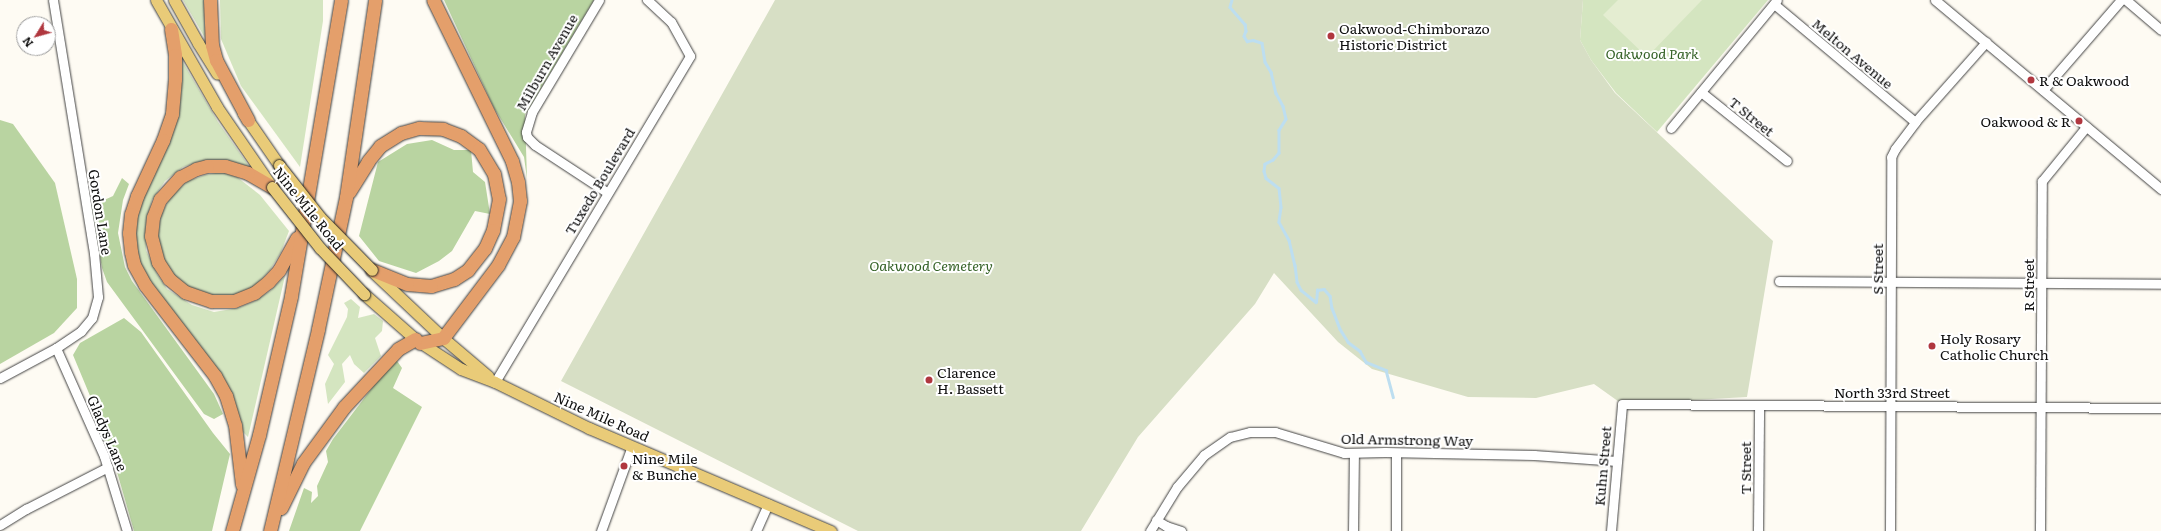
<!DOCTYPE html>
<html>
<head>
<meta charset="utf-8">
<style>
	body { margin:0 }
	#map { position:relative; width:2161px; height:531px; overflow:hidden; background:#fefbf3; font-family:Literata,serif }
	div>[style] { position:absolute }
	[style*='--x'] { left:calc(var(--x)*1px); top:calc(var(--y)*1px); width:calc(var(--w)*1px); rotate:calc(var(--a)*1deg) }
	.green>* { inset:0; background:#d4e5c0 }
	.forest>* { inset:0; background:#b9d4a1 }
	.cemetery>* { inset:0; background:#d7dfc5 }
	.pitch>* { inset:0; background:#e4edd1 }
	.stream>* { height:2.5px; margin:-1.25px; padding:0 1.25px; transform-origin:1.25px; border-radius:1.25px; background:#bddef0 }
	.roads { filter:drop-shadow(0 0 1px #424242) drop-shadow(0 0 1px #424242) }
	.minor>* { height:9px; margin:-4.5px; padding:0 4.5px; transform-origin:4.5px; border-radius:4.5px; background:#fff }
	.major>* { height:11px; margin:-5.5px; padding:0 5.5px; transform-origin:5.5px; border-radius:5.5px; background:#e9cb78 }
	.highway>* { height:13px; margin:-6.5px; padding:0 6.5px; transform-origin:6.5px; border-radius:6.5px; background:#e49f6b }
	.bridges { filter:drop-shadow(0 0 1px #202020) drop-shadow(0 0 1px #202020) }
	.major-bridge>* { height:11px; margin:-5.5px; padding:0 5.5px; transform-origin:5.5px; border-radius:5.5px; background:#e9cb78 }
	.dots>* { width:11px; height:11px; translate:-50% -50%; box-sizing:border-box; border:2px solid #fff; border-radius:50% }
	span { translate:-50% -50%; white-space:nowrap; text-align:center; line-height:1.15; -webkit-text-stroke:4px #fff; paint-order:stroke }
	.poi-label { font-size:14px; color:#0f0f0f }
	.left { translate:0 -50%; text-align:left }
	.right { translate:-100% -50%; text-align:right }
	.park-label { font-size:14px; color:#346126; font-style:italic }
	.street-label { font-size:14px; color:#0f0f0f }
	.north { position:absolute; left:16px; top:16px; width:40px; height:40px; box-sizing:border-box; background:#fff; border:1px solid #9f9f9f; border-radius:50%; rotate:233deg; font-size:11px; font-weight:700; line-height:16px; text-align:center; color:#0f0f0f }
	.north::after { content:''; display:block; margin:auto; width:14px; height:18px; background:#b0373f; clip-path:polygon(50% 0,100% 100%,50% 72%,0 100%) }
</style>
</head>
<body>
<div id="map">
	<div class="green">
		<div style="clip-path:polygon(183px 0,204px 0,205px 38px,201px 31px)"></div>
		<div style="clip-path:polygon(220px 0,323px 0,323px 21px,300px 167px,241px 86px,221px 39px)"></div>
		<div style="clip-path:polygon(1583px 0,1768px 0,1657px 132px,1616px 93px,1591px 60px,1580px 40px)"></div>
		<div style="clip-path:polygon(181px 59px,218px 122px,251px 169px,198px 162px,183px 167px,165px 181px,152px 200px,146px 221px,146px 250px,157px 274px,167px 289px,192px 305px,214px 312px,238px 308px,255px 301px,270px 291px,285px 276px,248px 437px,242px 431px,231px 393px,149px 282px,141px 267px,136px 252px,135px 231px,138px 211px)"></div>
		<div style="clip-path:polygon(221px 172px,237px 177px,260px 195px,289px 231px,281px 252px,270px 270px,253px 288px,233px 295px,214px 296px,196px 292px,176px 279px,163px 262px,157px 239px,161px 215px,171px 196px,188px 181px,205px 175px)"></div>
		<div style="clip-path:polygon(351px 299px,360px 307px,358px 318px,374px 314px,383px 321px,382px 331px,375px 338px,381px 356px,364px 373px,354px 364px,350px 355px,342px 364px,345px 382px,328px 404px,325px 384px,334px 364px,328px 355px,347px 317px,348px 309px,344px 303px)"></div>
	</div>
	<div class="forest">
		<div style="clip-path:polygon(444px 0,594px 0,525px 115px,527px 179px,524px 157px,494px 108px)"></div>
		<div style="clip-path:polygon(0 120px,13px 124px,55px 183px,77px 279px,77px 308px,54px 333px,0 364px)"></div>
		<div style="clip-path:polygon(432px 140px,454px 150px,471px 150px,473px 172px,485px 182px,490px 214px,475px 211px,452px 251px,439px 261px,416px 273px,379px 261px,359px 236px,378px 162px,407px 144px)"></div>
		<div style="clip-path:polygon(122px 178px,129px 184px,123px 200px,118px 233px,125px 267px,132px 281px,214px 394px,223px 414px,214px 419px,204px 414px,107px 282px,102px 268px,91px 206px,113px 196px)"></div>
		<div style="clip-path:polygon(124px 318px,141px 332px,213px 433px,230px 454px,212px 531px,134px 531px,115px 465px,90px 407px,93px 403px,73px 355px,80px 343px)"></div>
		<div style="clip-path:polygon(395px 358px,402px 368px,393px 388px,422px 407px,360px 531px,289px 531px,304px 488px,312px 492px,311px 503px,318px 496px,317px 486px,328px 462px,326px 451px,333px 439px)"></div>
	</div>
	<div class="cemetery">
		<div style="clip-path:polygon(775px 0,1583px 0,1580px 40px,1591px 60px,1615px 93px,1773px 241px,1747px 397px,1622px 404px,1594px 384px,1536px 398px,1468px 397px,1372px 369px,1338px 342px,1274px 273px,1255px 304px,1138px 437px,1081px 531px,858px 531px,561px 381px)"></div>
	</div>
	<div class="pitch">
		<div style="clip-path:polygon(1618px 0,1702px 0,1647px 57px,1603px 15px)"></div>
	</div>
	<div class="stream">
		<div style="--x:1232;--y:0;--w:7;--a:106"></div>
		<div style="--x:1230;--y:7;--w:23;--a:49"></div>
		<div style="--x:1245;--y:24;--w:7;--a:82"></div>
		<div style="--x:1246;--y:31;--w:5;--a:112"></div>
		<div style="--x:1244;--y:36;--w:6;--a:59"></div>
		<div style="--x:1247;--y:41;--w:6;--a:-9"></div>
		<div style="--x:1253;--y:40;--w:9;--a:18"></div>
		<div style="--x:1262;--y:43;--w:19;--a:81"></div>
		<div style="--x:1265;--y:62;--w:12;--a:59"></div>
		<div style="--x:1271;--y:72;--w:22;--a:77"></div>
		<div style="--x:1276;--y:93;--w:15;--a:62"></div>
		<div style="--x:1283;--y:106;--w:13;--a:77"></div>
		<div style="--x:1286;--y:119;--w:13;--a:122"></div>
		<div style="--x:1279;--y:130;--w:23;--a:90"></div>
		<div style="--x:1279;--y:153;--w:9;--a:131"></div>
		<div style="--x:1273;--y:160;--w:9;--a:153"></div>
		<div style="--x:1265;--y:164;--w:7;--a:98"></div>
		<div style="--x:1264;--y:171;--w:7;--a:74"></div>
		<div style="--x:1266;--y:178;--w:16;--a:38"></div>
		<div style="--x:1279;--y:188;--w:19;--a:84"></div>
		<div style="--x:1281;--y:207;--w:15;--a:98"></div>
		<div style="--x:1279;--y:222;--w:21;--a:61"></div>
		<div style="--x:1289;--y:240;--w:26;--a:77"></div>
		<div style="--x:1295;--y:265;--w:17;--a:83"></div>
		<div style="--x:1297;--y:282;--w:9;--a:63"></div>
		<div style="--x:1301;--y:290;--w:19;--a:39"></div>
		<div style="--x:1316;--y:302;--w:12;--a:-85"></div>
		<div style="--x:1317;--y:290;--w:7;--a:-8"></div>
		<div style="--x:1324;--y:289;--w:9;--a:49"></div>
		<div style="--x:1330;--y:296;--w:12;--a:81"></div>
		<div style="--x:1332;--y:308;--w:22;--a:69"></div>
		<div style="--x:1340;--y:329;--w:15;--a:58"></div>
		<div style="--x:1348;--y:342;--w:15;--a:37"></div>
		<div style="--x:1360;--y:351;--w:13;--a:61"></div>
		<div style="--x:1366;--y:362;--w:22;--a:22"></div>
		<div style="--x:1386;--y:370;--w:28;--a:75"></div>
	</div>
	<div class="roads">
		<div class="minor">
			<div style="--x:599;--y:0;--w:131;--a:120.9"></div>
			<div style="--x:532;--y:112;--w:21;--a:107"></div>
			<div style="--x:526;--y:132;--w:5;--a:79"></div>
			<div style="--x:527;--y:137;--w:11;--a:45"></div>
			<div style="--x:535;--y:145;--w:87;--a:33.3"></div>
			<div style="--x:1935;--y:0;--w:295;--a:39.9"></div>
			<div style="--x:2126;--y:0;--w:46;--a:40.6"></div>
			<div style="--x:1774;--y:4;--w:184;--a:39.9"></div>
			<div style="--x:2043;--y:90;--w:119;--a:-49.1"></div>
			<div style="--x:1701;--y:92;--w:110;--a:38.7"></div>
			<div style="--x:1671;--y:128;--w:166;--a:-50.4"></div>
			<div style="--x:1779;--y:281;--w:382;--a:0.4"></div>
			<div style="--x:56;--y:348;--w:118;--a:66"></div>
			<div style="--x:104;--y:456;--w:78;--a:73"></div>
			<div style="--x:0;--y:378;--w:64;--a:-28.2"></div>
			<div style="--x:56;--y:348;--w:30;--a:-34"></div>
			<div style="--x:81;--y:331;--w:17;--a:-50"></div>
			<div style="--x:92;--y:318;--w:22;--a:-74"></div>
			<div style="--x:98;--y:297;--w:44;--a:-95.2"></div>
			<div style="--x:94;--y:253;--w:256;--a:-99.2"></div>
			<div style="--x:495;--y:382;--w:380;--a:-59.1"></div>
			<div style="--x:690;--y:56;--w:39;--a:-119"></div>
			<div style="--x:671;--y:22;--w:33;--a:-137"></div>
			<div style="--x:1156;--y:520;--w:12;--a:31"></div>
			<div style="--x:1166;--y:526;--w:16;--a:18"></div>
			<div style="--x:0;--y:525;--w:31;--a:-32"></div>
			<div style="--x:26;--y:509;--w:92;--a:-27.1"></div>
			<div style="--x:601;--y:531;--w:90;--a:-70"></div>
			<div style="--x:756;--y:531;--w:30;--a:-66"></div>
			<div style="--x:1150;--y:531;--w:52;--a:-58.5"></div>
			<div style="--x:1177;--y:487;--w:42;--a:-49.8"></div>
			<div style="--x:1204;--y:455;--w:32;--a:-35"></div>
			<div style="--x:1230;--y:437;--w:21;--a:-14"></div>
			<div style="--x:1250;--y:432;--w:25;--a:0"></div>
			<div style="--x:1275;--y:432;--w:72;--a:16.9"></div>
			<div style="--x:1344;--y:453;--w:41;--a:-1.4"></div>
			<div style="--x:1385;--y:452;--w:149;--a:1.2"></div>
			<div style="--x:1534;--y:455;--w:83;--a:4.1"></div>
			<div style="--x:1353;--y:531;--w:78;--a:-89.3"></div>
			<div style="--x:1396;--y:531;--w:78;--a:-90"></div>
			<div style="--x:1611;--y:531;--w:127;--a:-85"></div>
			<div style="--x:1622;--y:404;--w:539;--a:0.43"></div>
			<div style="--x:1758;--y:531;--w:126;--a:-89.5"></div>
			<div style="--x:1890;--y:531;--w:374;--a:-89.8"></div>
			<div style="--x:1891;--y:157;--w:9;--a:-63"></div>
			<div style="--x:1895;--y:149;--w:34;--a:-53"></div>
			<div style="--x:1915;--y:122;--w:107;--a:-48.4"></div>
			<div style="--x:2040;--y:531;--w:350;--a:-89.7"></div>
			<div style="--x:2042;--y:181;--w:70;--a:-50.8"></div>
		</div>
		<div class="major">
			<div style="--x:156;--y:0;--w:123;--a:60.3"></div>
			<div style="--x:217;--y:107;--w:96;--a:55.6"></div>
			<div style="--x:174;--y:0;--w:49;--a:60.8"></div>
			<div style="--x:198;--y:43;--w:36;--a:58"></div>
			<div style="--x:243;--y:113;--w:63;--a:55.3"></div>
			<div style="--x:372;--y:271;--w:98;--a:43.3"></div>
			<div style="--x:443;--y:338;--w:59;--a:40.2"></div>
			<div style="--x:364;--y:294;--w:68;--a:41.4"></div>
			<div style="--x:415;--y:339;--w:55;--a:33.1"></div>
			<div style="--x:461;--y:369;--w:36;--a:21"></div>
			<div style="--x:495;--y:382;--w:105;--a:26.1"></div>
			<div style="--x:589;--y:428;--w:263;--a:23.1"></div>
		</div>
		<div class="highway">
			<div style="--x:210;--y:0;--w:45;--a:87.5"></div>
			<div style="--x:212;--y:45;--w:16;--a:75"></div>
			<div style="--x:216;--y:60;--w:68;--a:61.9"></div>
			<div style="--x:171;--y:29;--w:26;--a:81"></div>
			<div style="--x:175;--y:55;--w:24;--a:90"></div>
			<div style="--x:175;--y:79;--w:35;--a:95"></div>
			<div style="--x:172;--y:114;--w:28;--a:109"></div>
			<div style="--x:163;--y:140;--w:62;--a:114.9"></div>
			<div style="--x:137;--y:196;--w:19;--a:108"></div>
			<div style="--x:131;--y:214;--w:19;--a:96"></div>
			<div style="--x:129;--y:233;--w:19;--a:84"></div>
			<div style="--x:131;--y:252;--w:13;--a:77"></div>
			<div style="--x:134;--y:265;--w:23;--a:61"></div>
			<div style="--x:145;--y:285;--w:115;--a:52.4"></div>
			<div style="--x:215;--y:376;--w:23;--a:61"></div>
			<div style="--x:226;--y:396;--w:30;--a:73"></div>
			<div style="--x:235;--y:425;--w:60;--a:83.3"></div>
			<div style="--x:272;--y:187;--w:28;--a:-150"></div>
			<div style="--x:248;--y:173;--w:24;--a:-163"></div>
			<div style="--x:225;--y:166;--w:18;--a:180"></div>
			<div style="--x:207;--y:166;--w:11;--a:165"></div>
			<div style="--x:196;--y:169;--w:18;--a:153"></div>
			<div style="--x:180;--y:177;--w:30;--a:132"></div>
			<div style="--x:160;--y:199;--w:19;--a:111"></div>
			<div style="--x:153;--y:217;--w:19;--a:96"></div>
			<div style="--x:151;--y:236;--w:27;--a:75"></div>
			<div style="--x:158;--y:262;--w:20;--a:57"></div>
			<div style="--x:169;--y:279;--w:21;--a:39"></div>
			<div style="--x:185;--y:292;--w:28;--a:19"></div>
			<div style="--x:211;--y:301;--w:23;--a:0"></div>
			<div style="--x:234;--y:301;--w:22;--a:-22"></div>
			<div style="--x:254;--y:293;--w:18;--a:-38"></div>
			<div style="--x:268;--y:282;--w:16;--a:-47"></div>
			<div style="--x:279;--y:270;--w:37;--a:-61"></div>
			<div style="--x:349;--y:192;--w:36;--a:-58"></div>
			<div style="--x:368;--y:161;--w:19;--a:-51"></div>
			<div style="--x:380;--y:146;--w:25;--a:-32"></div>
			<div style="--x:401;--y:133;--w:19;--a:-16"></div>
			<div style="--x:419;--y:128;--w:24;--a:2"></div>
			<div style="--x:443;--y:129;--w:19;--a:21"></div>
			<div style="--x:461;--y:136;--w:22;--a:36"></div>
			<div style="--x:479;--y:149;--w:29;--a:59"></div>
			<div style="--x:494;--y:174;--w:25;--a:79"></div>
			<div style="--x:499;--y:199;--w:32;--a:101"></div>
			<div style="--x:493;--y:230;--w:20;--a:114"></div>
			<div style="--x:485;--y:248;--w:28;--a:128"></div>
			<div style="--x:468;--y:270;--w:17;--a:147"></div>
			<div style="--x:454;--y:279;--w:24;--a:163"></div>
			<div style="--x:431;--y:286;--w:24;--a:-175"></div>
			<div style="--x:407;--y:284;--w:38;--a:-158"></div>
			<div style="--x:420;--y:343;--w:24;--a:-12"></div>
			<div style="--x:443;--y:338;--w:91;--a:-53"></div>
			<div style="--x:498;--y:265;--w:32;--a:-62"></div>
			<div style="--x:513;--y:237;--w:37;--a:-79"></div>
			<div style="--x:520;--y:201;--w:19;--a:-96"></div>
			<div style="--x:518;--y:182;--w:22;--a:-106"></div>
			<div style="--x:512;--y:161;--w:179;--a:-116.1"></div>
			<div style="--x:281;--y:508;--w:50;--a:-63.9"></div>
			<div style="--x:303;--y:463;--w:69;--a:-53.8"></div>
			<div style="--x:344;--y:407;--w:79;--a:-47"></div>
			<div style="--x:398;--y:349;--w:20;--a:-30"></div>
			<div style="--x:232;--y:531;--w:100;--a:-74.3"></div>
			<div style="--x:259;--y:435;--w:143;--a:-77"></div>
			<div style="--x:291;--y:296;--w:300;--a:-80.4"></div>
			<div style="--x:270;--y:531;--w:208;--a:-76.6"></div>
			<div style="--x:318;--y:329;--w:135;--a:-78"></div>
			<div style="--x:346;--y:197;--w:199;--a:-81.6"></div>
		</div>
	</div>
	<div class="bridges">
		<div class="major-bridge">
			<div style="--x:279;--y:165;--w:66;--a:51.7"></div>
			<div style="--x:320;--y:217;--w:74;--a:45.5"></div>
			<div style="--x:272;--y:187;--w:78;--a:51.8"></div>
			<div style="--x:320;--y:248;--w:64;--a:46.3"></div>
		</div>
	</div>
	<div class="dots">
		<div style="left:1331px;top:36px;background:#b0373f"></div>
		<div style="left:2031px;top:80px;background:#b0373f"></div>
		<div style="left:2079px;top:121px;background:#b0373f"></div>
		<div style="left:1932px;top:346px;background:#b0373f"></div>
		<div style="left:929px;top:380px;background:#b0373f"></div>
		<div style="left:624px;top:466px;background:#b0373f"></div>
	</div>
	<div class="poi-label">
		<span class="left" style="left:1339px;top:36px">Oakwood-Chimborazo<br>Historic District</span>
		<span class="left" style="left:2039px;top:80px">R &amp; Oakwood</span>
		<span class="right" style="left:2071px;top:121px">Oakwood &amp; R</span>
		<span class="left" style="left:1940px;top:346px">Holy Rosary<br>Catholic Church</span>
		<span class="left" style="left:937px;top:380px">Clarence<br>H. Bassett</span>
		<span class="left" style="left:632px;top:466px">Nine Mile<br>&amp; Bunche</span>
	</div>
	<div class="park-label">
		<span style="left:1652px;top:53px">Oakwood Park</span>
		<span style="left:931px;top:265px">Oakwood Cemetery</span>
	</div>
	<div class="street-label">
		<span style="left:1853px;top:53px;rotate:40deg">Melton Avenue</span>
		<span style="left:546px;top:62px;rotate:-60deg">Milburn Avenue</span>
		<span style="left:1752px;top:116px;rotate:39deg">T Street</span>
		<span style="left:599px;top:181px;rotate:-59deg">Tuxedo Boulevard</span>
		<span style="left:309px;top:208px;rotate:51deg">Nine Mile Road</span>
		<span style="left:101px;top:212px;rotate:81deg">Gordon Lane</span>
		<span style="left:1877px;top:269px;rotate:-90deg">S Street</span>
		<span style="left:2028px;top:285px;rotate:-90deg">R Street</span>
		<span style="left:1892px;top:392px">North 33rd Street</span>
		<span style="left:602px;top:416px;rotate:24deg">Nine Mile Road</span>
		<span style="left:108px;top:433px;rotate:67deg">Gladys Lane</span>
		<span style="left:1407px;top:439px;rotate:1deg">Old Armstrong Way</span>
		<span style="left:1602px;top:466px;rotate:-85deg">Kuhn Street</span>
		<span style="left:1745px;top:468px;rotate:-90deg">T Street</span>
	</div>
	<div class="north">N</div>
</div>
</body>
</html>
